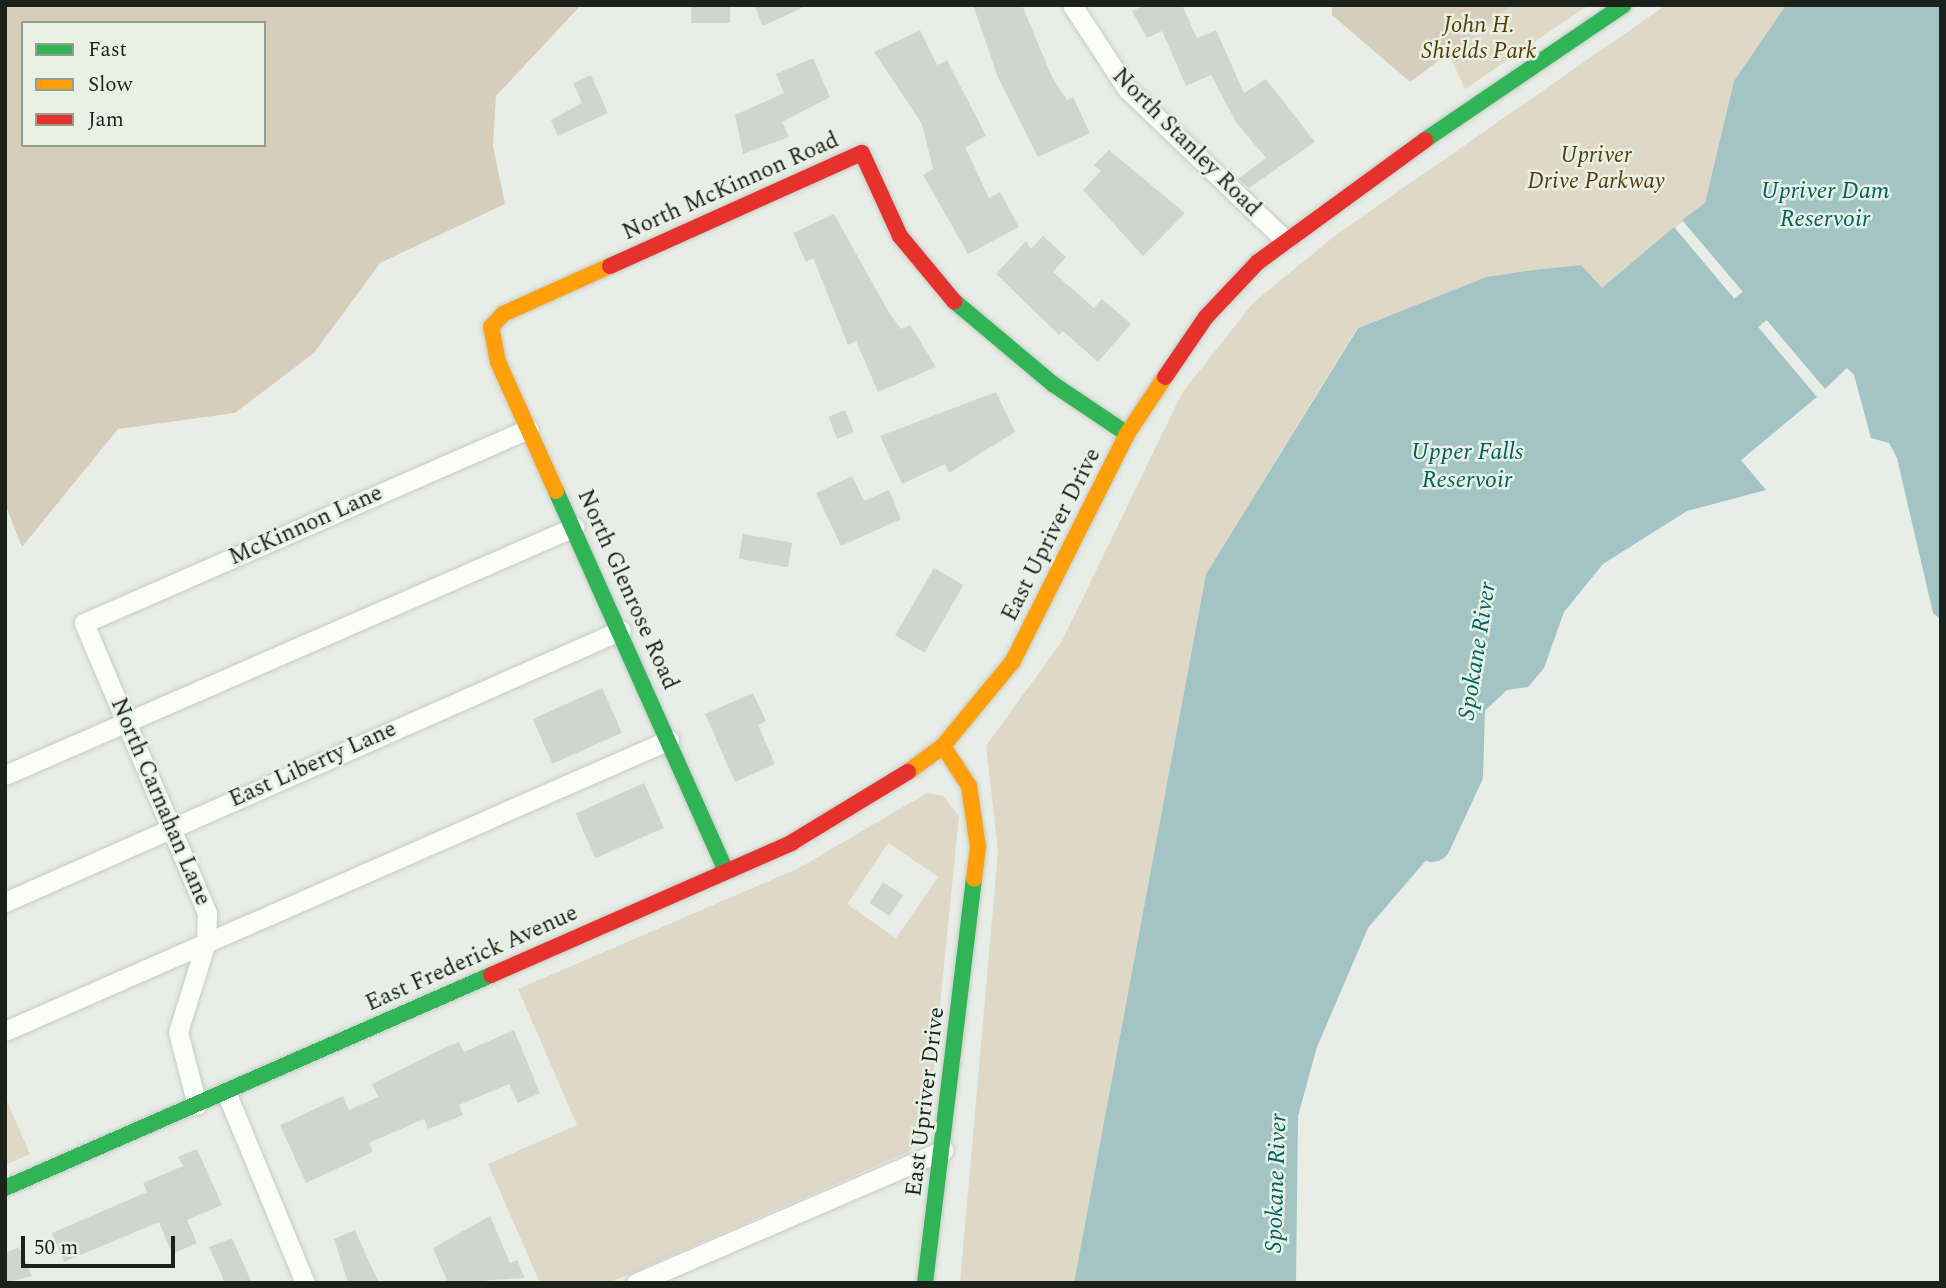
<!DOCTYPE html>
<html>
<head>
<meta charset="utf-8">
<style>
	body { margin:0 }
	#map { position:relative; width:1946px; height:1288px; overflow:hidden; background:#e8eee7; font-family:Spectral,serif }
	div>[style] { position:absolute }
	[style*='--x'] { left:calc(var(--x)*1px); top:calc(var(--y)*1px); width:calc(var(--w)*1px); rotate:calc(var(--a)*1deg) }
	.green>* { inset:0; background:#e0d8c7 }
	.forest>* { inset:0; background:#d6cdba }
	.water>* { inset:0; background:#a3c3c4 }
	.river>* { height:37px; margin:-18.5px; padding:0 18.5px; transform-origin:18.5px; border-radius:18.5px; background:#a3c3c4 }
	.building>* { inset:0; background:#d0d5d1; transform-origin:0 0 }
	.roads { filter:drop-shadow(0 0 2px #c6cbc5) drop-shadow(0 0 2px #c6cbc5) }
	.street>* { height:19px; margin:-9.5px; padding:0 9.5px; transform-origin:9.5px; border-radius:9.5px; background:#fcfcfb }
	.fast>* { height:16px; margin:-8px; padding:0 8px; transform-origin:8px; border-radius:8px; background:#30b455 }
	.slow>* { height:16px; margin:-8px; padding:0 8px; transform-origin:8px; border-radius:8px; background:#ff9f0a }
	.jam>* { height:16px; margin:-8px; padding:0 8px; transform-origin:8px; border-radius:8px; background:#e5322d }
	span { translate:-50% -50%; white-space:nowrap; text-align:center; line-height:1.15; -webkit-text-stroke:5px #e7f1e4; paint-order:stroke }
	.park-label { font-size:23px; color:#593b06; font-style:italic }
	.street-label { font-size:23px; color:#1d211c }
	.water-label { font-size:24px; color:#006066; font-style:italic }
	.frame { position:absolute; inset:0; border:7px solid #1d211c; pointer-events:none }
	.legend { position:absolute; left:21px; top:21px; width:245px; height:126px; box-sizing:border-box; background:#e7f1e4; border:2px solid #969e94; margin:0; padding:9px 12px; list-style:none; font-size:21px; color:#1d211c }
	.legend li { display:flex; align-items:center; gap:14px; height:35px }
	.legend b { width:35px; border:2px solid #969e94 }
	.scale { position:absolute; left:21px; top:1236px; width:154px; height:32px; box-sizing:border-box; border:4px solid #1d211c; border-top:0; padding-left:9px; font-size:21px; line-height:24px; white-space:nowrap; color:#1d211c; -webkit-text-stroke:5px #e7f1e4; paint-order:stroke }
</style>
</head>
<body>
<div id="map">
	<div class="green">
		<div style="clip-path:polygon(1426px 5px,1589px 5px,1465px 89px)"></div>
		<div style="clip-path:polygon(1666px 5px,1786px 5px,1734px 81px,1705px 203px,1602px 289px,1581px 265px,1533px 270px,1486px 277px,1357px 328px,1206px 574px,1074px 1283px,960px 1283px,998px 851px,986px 746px,1062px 641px,1182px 393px,1253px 303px,1337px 234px)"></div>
		<div style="clip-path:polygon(evenodd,927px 793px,943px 796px,959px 816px,928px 1124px,920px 1139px,908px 1152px,609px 1283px,540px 1283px,488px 1164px,577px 1125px,518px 989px,799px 868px,927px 793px,888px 843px,938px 877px,896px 938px,847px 904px,888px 843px)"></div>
		<div style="clip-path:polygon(5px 1097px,30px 1154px,5px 1165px)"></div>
	</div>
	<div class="forest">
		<div style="clip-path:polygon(evenodd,5px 5px,581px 5px,496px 96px,493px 146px,505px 204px,380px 263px,314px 353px,235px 413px,118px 429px,22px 547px,5px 504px,5px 5px,23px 23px,264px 23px,264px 145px,23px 145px,23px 23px)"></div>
		<div style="clip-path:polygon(1332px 5px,1512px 5px,1410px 82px,1332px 15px)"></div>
	</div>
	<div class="water">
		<div style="clip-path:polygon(1786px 5px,1941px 5px,1941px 620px,1933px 613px,1897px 458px,1889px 443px,1871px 438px,1854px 375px,1847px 368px,1825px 389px,1682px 220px,1705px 203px,1734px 81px)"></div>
		<div style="clip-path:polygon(1674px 227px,1817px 397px,1741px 460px,1766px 490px,1687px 511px,1603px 564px,1564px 612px,1544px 668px,1528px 687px,1507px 690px,1478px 717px,1439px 845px,1368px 928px,1317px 1047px,1298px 1116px,1296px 1283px,1074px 1283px,1206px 574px,1358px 328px,1486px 277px,1533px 270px,1581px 265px,1602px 288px)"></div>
	</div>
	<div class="river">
		<div style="--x:1708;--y:342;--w:110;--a:-38.3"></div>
		<div style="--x:1432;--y:843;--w:76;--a:-65.1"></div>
		<div style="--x:1464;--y:774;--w:62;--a:-88.2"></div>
	</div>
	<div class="building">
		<div style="left:691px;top:5px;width:39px;height:18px"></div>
		<div style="clip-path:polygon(754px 5px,808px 5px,763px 26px)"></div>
		<div style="clip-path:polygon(973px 5px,1022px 5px,1052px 77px,1067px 100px,1073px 97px,1090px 133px,1038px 157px,997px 75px)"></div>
		<div style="clip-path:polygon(1145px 5px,1182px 5px,1197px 38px,1216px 30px,1244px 93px,1266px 79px,1315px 142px,1249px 188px,1238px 179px,1266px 158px,1236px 122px,1211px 75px,1186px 86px,1162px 31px,1147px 38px,1132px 11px)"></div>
		<div style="clip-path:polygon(920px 30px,937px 65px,947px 60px,986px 136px,965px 147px,989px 198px,1000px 192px,1019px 227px,968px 254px,923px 175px,933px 169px,922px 124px,874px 52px)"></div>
		<div style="clip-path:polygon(813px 58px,830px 97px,782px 122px,789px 137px,743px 154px,735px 115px,784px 93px,776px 74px)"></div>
		<div style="clip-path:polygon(591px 75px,608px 113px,558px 136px,551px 120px,582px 103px,573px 83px)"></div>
		<div style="clip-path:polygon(1109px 150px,1185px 213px,1143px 256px,1083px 190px,1101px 171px,1094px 165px)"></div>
		<div style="clip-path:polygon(834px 214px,888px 311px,901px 329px,910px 325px,936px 367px,878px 392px,856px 341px,848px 345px,813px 258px,806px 262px,793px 233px)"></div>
		<div style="clip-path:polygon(1043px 236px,1066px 257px,1053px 272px,1094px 308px,1102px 299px,1131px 324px,1098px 362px,1063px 331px,1059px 335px,996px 274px,1026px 241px,1031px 249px)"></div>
		<div style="clip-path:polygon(996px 392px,1015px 432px,949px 473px,945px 464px,902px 484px,880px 436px)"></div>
		<div style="left:845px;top:410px;width:24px;height:18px;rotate:68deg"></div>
		<div style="clip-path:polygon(852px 476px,864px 501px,889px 490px,901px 519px,841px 546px,816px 493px)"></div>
		<div style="left:743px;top:534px;width:50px;height:25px;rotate:10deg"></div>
		<div style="left:934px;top:568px;width:34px;height:78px;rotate:30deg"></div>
		<div style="left:602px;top:688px;width:49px;height:76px;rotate:66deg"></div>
		<div style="clip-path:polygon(753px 693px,766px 721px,758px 725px,775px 764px,735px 782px,705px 714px)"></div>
		<div style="left:644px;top:783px;width:49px;height:75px;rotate:66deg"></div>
		<div style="left:883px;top:882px;width:24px;height:25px;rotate:33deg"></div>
		<div style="clip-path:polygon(514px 1030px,540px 1093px,518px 1103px,509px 1084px,459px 1105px,463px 1115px,428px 1129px,424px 1119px,369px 1143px,373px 1152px,306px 1183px,280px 1125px,343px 1096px,349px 1110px,378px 1097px,372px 1084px,442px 1049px,459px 1042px,464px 1052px)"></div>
		<div style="clip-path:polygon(197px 1149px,222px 1205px,187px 1220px,197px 1243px,172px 1254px,159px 1222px,64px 1262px,52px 1233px,147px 1192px,143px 1183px,183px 1166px,178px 1157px)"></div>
		<div style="clip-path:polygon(490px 1216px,510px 1263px,517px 1260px,525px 1278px,448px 1283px,433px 1248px)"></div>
		<div style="clip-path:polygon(355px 1230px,367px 1257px,379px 1283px,348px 1283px,334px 1239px)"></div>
		<div style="clip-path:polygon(232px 1238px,252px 1283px,225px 1283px,209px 1247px)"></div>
		<div style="clip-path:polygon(19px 1247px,32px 1276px,5px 1283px,5px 1253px)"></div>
	</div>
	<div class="roads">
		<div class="street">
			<div style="--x:1072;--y:5;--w:100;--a:56.8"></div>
			<div style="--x:1127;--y:89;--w:219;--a:43.7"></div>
			<div style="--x:5;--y:775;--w:621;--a:-23.55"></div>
			<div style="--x:5;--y:902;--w:673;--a:-23.82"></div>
			<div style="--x:5;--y:1031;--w:725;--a:-23.67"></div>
			<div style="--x:226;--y:1092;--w:207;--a:67.5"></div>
			<div style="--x:197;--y:1105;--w:75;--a:-104.6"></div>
			<div style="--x:178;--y:1032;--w:94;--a:-72.7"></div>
			<div style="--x:206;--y:942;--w:29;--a:-88"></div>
			<div style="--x:207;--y:913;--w:315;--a:-113"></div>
			<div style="--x:84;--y:623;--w:485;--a:-23.6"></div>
			<div style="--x:636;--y:1283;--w:335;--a:-23.4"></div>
		</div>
		<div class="fast">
			<div style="--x:1425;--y:140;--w:240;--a:-34.2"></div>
			<div style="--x:954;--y:301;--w:129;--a:40"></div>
			<div style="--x:1053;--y:384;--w:89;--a:34"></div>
			<div style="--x:556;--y:491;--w:416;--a:65.9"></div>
			<div style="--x:5;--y:1188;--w:531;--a:-23.67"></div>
			<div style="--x:925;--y:1283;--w:407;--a:-83.1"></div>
		</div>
		<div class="slow">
			<div style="--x:556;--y:491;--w:141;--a:-114.2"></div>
			<div style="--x:498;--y:362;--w:36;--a:-101"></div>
			<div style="--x:491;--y:327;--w:18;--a:-47"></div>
			<div style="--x:503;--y:314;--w:117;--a:-24.2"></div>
			<div style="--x:943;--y:746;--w:48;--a:57"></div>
			<div style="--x:969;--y:786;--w:62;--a:81.6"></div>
			<div style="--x:978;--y:847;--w:32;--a:97"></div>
			<div style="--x:908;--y:772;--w:44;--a:-36.6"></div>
			<div style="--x:943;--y:746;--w:110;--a:-50.5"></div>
			<div style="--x:1013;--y:661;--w:254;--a:-63.3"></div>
			<div style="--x:1127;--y:434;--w:69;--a:-56.3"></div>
		</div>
		<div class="jam">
			<div style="--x:610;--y:266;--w:276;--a:-24.2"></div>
			<div style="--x:862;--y:153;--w:91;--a:65.4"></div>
			<div style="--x:900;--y:236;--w:85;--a:50.3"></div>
			<div style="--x:1165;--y:377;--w:73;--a:-55.7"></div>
			<div style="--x:1206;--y:317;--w:76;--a:-46.6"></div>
			<div style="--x:1258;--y:262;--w:207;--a:-36.1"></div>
			<div style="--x:491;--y:975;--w:328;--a:-23.7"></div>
			<div style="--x:791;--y:843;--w:137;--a:-31.3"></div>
		</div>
	</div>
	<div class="park-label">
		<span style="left:1479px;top:39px">John H.<br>Shields Park</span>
		<span style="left:1596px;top:169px">Upriver<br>Drive Parkway</span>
	</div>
	<div class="street-label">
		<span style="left:1186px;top:143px;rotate:45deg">North Stanley Road</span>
		<span style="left:731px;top:187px;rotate:-24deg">North McKinnon Road</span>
		<span style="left:306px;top:526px;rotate:-24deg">McKinnon Lane</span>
		<span style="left:1052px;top:535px;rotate:-63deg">East Upriver Drive</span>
		<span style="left:627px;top:590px;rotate:66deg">North Glenrose Road</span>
		<span style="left:313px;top:765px;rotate:-24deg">East Liberty Lane</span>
		<span style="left:160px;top:802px;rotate:67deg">North Carnahan Lane</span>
		<span style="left:472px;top:959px;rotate:-24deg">East Frederick Avenue</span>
		<span style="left:926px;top:1102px;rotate:-83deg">East Upriver Drive</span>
	</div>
	<div class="water-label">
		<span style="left:1825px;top:206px">Upriver Dam<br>Reservoir</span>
		<span style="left:1467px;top:467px">Upper Falls<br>Reservoir</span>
		<span style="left:1478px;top:651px;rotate:-81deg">Spokane River</span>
		<span style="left:1277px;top:1183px;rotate:-88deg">Spokane River</span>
	</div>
	<div class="frame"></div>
	<ul class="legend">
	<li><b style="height:9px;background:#30b455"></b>Fast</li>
	<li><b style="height:9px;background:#ff9f0a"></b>Slow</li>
	<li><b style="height:9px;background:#e5322d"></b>Jam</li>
	</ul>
	<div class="scale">50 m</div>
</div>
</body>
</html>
